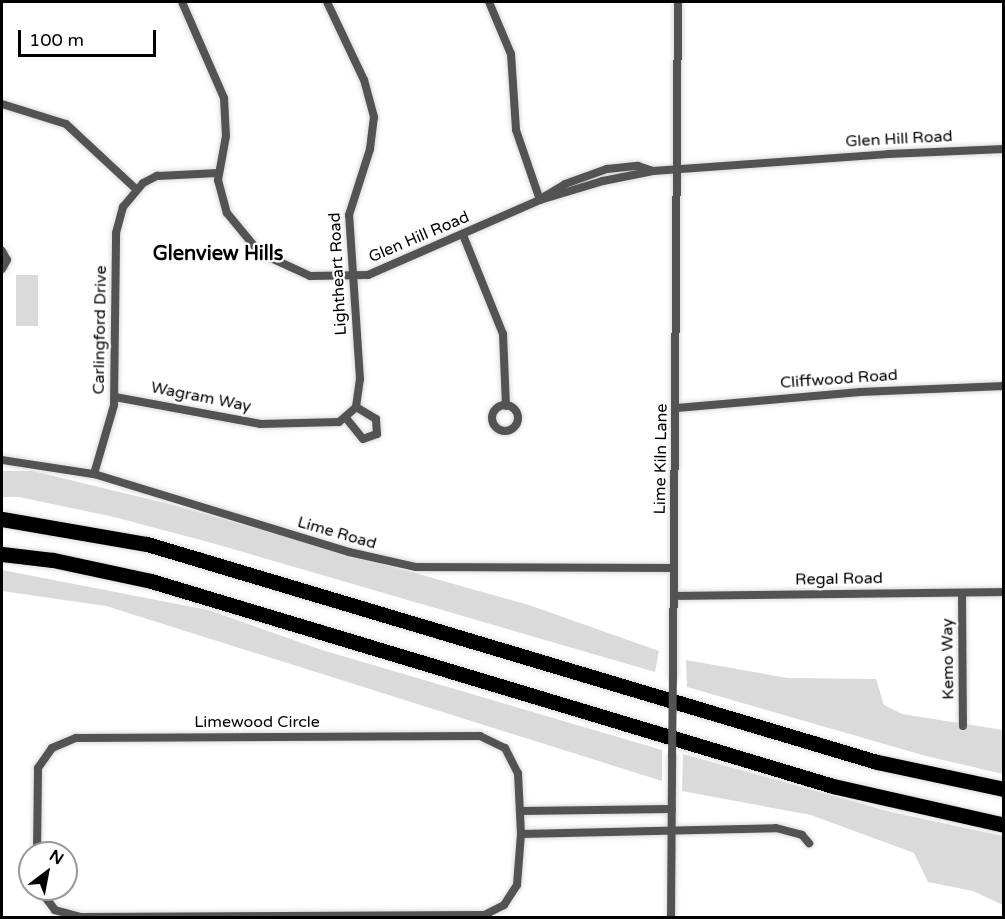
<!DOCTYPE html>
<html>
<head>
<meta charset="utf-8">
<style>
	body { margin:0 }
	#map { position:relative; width:1005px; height:919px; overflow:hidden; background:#fff; font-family:"Varela Round",sans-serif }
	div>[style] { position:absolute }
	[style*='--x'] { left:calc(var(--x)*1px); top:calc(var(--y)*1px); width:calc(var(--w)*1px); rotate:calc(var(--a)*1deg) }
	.green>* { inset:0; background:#dadada; transform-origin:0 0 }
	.roads { filter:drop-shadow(0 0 2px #dbdbdb) drop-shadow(0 0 2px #dbdbdb) }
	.minor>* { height:8px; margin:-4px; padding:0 4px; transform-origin:4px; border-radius:4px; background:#535353 }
	.minor>.ring { margin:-4px; padding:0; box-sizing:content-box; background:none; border:8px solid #535353; border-radius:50% }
	.motorway>* { height:15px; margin:-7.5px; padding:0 7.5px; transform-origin:7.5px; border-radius:7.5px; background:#000 }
	.minor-bridge>* { height:8px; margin:-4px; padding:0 4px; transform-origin:4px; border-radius:4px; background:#535353 }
	span { translate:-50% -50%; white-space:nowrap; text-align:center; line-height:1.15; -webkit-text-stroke:4.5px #fff; paint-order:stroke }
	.street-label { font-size:16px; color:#000 }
	.quarter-label { font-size:20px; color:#000; font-weight:700 }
	.frame { position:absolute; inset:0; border:3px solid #000; pointer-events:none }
	.north { position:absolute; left:18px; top:841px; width:60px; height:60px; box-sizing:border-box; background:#fff; border:2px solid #999; border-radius:50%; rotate:32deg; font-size:16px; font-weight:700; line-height:24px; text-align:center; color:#000 }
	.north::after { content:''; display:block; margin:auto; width:21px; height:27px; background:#000; clip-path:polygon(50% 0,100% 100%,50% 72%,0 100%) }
	.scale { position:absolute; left:18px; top:30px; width:138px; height:27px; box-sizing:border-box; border:3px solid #000; border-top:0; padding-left:8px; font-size:18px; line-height:21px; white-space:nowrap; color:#000; -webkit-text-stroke:4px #fff; paint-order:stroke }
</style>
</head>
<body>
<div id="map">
	<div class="green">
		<div style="left:16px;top:275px;width:22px;height:51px"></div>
		<div style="clip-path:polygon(2px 471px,33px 471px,169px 504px,529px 605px,659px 651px,655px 672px,212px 543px,114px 517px,19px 497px,2px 497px)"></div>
		<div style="clip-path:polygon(2px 570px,208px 610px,322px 650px,662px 750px,662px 781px,106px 606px,2px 591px)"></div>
		<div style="clip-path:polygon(686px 660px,788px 678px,876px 679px,884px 705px,902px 714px,1003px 730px,1003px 774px,926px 756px,687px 687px)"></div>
		<div style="clip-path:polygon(683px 754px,891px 812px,1003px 836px,1003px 905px,973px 891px,928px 882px,914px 853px,811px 815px,682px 791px)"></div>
	</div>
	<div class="roads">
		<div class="minor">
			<div style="--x:182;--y:2;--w:105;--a:66.4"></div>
			<div style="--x:224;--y:98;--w:38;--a:87"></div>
			<div style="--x:226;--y:136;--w:45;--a:100.3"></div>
			<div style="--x:218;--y:180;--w:34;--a:75"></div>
			<div style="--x:227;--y:213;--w:52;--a:50.5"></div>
			<div style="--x:260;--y:253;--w:55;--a:24.7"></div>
			<div style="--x:310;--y:276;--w:58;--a:-1"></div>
			<div style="--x:368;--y:275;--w:188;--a:-23.6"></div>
			<div style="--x:540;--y:200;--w:66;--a:-16.8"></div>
			<div style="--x:603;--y:181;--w:51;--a:-11.3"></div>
			<div style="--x:653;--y:171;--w:236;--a:-4.1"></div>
			<div style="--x:888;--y:154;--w:116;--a:-2.5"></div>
			<div style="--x:489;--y:2;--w:56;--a:67.1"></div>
			<div style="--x:511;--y:54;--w:76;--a:86.2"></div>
			<div style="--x:516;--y:130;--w:74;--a:71.1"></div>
			<div style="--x:2;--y:104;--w:67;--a:17.4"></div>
			<div style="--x:66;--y:124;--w:96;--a:42.9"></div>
			<div style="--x:542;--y:198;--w:27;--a:-31"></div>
			<div style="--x:565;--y:184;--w:45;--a:-19.7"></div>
			<div style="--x:607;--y:169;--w:31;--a:-6"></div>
			<div style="--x:638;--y:166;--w:16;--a:18"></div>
			<div style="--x:463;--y:235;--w:107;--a:68"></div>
			<div style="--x:503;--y:334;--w:72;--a:87.6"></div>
			<div style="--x:2;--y:251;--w:10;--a:61"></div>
			<div style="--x:7;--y:260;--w:10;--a:119"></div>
			<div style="--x:115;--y:397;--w:147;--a:10.5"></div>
			<div style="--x:260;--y:424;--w:79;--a:-1.5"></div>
			<div style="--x:339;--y:422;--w:23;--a:-41"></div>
			<div style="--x:356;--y:407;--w:28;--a:-82"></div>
			<div style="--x:360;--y:379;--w:164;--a:-93.8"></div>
			<div style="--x:349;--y:215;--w:69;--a:-72.3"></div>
			<div style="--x:370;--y:149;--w:32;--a:-83"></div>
			<div style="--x:374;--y:117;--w:38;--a:-105"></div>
			<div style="--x:364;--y:80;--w:86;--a:-115.4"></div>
			<div class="ring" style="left:492px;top:405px;width:18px;height:18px"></div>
			<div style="--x:677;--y:408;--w:184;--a:-5"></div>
			<div style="--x:860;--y:392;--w:144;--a:-2.4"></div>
			<div style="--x:346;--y:418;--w:27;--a:51"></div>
			<div style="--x:363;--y:439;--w:15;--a:-20"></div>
			<div style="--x:377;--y:434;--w:15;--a:-94"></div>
			<div style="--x:376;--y:419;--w:23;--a:-149"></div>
			<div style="--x:2;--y:460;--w:93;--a:8.7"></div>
			<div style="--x:94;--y:474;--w:267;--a:17"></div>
			<div style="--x:349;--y:552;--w:69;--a:12.6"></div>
			<div style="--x:416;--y:567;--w:258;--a:0.2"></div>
			<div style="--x:94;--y:474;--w:72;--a:-73.8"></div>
			<div style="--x:114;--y:405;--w:172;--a:-89.3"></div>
			<div style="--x:116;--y:233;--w:27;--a:-75"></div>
			<div style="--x:123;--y:207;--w:31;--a:-50"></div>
			<div style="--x:143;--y:183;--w:16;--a:-27"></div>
			<div style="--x:157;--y:176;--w:62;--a:-2.8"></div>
			<div style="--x:962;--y:593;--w:133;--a:89.6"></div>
			<div style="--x:674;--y:596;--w:330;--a:-0.7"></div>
			<div style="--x:673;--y:677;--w:675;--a:-89.58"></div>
			<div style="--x:520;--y:811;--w:152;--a:-0.8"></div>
			<div style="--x:521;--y:834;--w:255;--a:-1.3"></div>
			<div style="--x:776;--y:828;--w:27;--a:15"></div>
			<div style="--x:802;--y:835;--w:11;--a:49"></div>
			<div style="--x:37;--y:853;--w:85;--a:-89.3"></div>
			<div style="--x:38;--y:768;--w:24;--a:-55"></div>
			<div style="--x:52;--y:748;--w:26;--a:-23"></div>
			<div style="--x:76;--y:738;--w:404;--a:-0.3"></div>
			<div style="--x:480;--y:736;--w:28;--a:26"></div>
			<div style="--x:505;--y:748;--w:28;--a:63"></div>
			<div style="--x:518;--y:773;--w:61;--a:87.2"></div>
			<div style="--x:521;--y:834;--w:51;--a:94.5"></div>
			<div style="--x:517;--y:885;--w:24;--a:123"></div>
			<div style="--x:504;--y:905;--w:22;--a:153"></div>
			<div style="--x:484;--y:915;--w:403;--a:179.7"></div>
			<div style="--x:81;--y:917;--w:27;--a:-165"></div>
			<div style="--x:55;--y:910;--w:26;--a:-127"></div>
			<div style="--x:671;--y:918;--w:162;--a:-89.6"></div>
		</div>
		<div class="motorway">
			<div style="--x:2;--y:519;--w:147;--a:9.8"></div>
			<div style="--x:147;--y:544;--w:762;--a:16.63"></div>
			<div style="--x:877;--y:762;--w:130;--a:12"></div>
			<div style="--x:2;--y:554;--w:51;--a:6.7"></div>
			<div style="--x:53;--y:560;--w:100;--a:12.1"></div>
			<div style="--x:151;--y:581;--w:712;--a:16.73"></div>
			<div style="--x:833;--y:786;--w:175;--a:12.8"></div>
		</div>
	</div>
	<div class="minor-bridge">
		<div style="--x:672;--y:756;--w:79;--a:-89.3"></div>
	</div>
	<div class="street-label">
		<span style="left:899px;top:139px;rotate:-3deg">Glen Hill Road</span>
		<span style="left:419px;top:237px;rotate:-23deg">Glen Hill Road</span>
		<span style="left:338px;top:274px;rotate:-93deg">Lightheart Road</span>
		<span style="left:100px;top:330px;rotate:-89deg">Carlingford Drive</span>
		<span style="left:839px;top:379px;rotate:-4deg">Cliffwood Road</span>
		<span style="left:201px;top:397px;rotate:11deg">Wagram Way</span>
		<span style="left:661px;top:459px;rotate:-89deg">Lime Kiln Lane</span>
		<span style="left:337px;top:533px;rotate:16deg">Lime Road</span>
		<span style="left:839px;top:579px;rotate:-1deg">Regal Road</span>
		<span style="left:948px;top:659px;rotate:-91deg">Kemo Way</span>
		<span style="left:257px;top:722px">Limewood Circle</span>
	</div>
	<div class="quarter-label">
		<span style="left:218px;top:254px">Glenview Hills</span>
	</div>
	<div class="frame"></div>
	<div class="north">N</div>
	<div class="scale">100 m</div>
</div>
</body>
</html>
